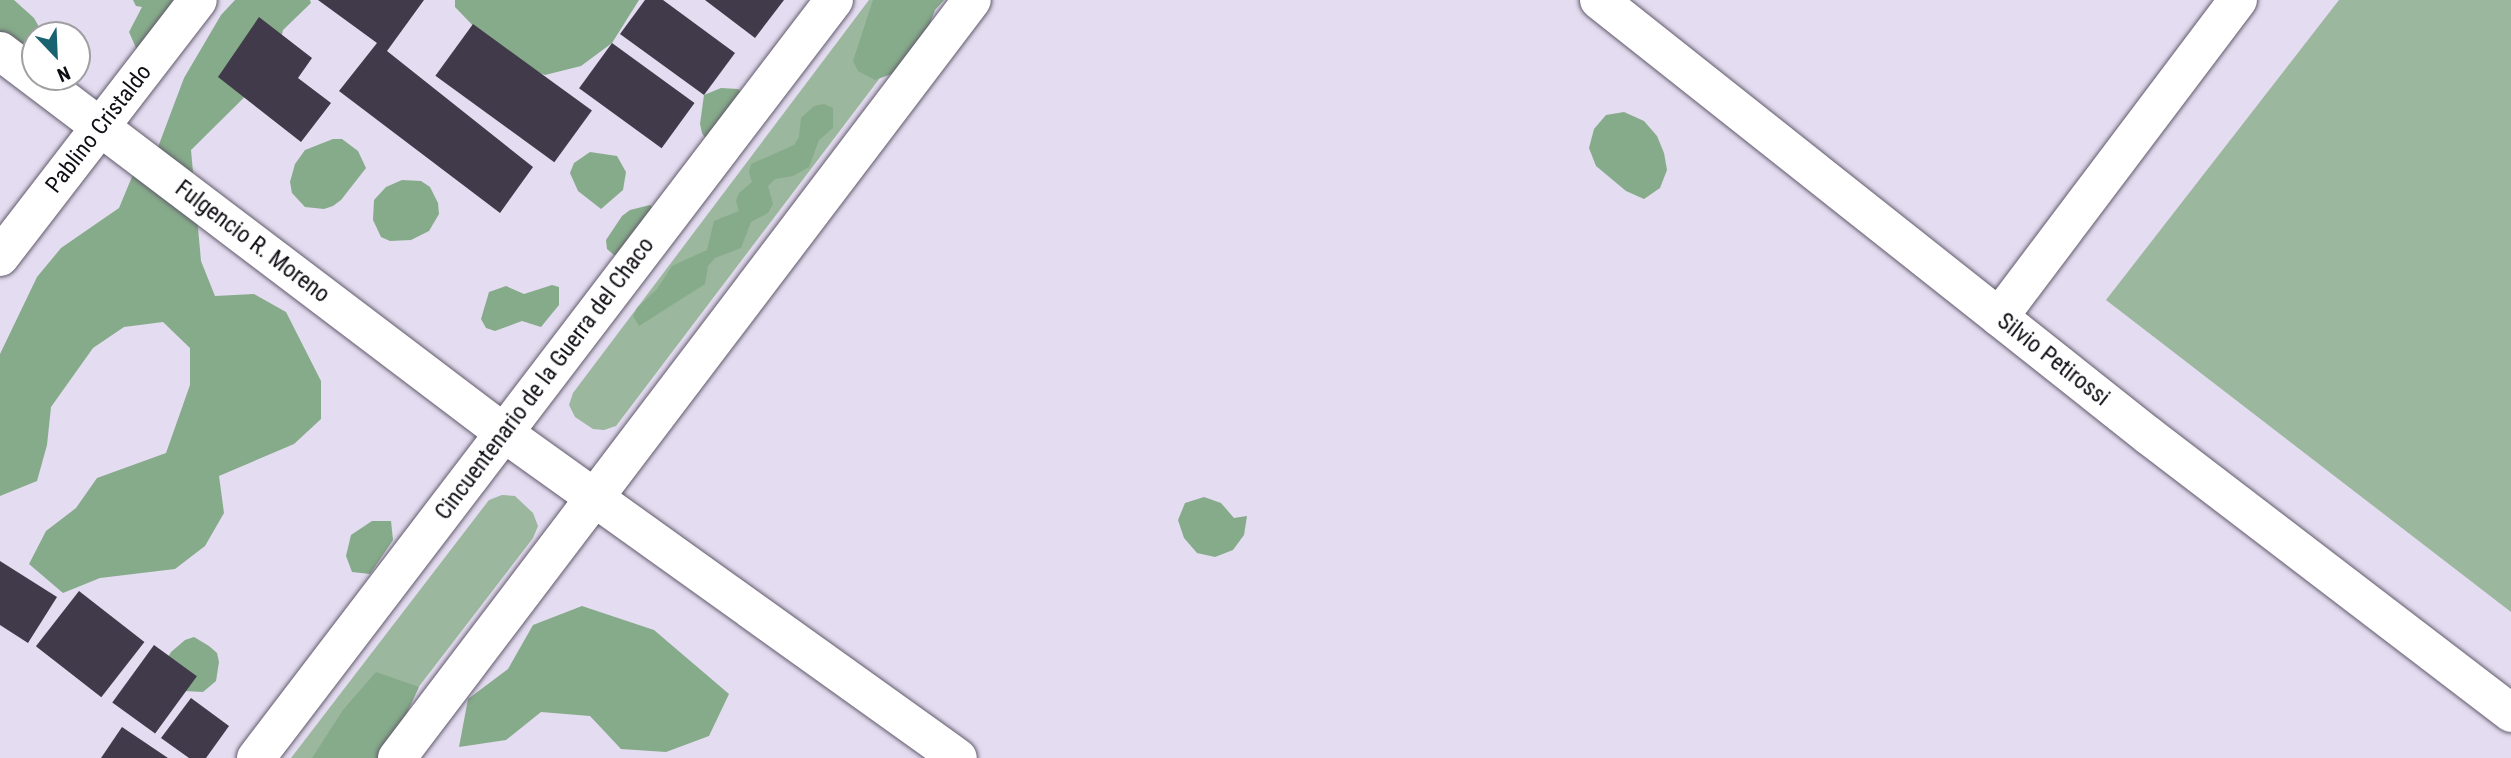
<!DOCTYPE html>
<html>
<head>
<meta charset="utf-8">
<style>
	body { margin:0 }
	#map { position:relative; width:2511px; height:758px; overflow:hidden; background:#e4dcf0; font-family:"Roboto Condensed",sans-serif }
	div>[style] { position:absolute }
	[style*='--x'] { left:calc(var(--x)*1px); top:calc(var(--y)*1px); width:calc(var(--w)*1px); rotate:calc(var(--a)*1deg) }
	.green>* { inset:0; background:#9bb79d }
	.forest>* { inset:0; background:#86ab8a }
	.building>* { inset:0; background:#413a4a; transform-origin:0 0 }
	.roads { filter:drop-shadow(0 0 2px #615a6b) drop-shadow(0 0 2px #615a6b) }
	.street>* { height:38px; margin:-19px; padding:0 19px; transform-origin:19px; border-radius:19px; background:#fff }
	span { translate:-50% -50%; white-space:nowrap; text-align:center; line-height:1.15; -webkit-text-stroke:7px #fff; paint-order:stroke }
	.street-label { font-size:23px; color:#0f0c13 }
	.north { position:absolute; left:21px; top:21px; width:70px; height:70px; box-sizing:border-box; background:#fff; border:2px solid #9f9ea1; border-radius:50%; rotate:157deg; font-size:19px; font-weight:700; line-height:28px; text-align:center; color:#0f0c13 }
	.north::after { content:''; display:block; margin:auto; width:24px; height:32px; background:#196270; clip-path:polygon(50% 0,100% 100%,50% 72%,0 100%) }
</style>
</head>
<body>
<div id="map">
	<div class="green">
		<div style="clip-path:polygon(869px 0,939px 0,616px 426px,604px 430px,593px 429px,575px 417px,569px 405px,573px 393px)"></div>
		<div style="clip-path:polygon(2339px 0,2511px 0,2511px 612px,2106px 300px)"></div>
		<div style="clip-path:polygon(502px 495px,515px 496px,533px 513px,538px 526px,533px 538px,364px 758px,291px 758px,489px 500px)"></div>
	</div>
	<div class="forest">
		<div style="clip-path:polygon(0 0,14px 0,34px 18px,43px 34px,35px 35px,35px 40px,27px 45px,8px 49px,0 43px)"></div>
		<div style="clip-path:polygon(133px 0,192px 0,140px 57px,129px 32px,142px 7px,136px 6px)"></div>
		<div style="clip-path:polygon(235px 0,310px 0,311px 3px,283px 30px,275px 67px,191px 150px,201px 261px,215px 296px,254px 294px,286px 312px,321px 381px,321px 419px,294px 444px,219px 476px,224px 513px,205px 546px,175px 569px,100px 578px,63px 593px,29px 564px,46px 531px,76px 508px,97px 478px,166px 453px,190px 385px,190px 348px,163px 322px,124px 327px,93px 348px,51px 407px,47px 445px,37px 481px,0 496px,0 354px,37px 277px,61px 248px,119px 208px,134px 172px,158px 147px,184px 78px,221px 15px)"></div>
		<div style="clip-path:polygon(455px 0,639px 0,612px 43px,581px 66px,545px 75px,507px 61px,455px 7px)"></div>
		<div style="clip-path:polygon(873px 0,944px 0,935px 10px,928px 28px,903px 70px,875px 80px,858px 71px,853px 61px)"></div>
		<div style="clip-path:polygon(721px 88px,738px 89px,746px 96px,708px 142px,702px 133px,700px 124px,704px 95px)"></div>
		<div style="clip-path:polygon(824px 104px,833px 108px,833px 128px,819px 140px,809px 167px,793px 176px,775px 179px,768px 186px,773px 204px,768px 213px,751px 222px,741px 248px,715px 258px,708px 266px,705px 284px,639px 326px,633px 316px,637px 308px,657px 289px,672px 266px,707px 250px,714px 221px,739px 211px,736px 201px,739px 193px,752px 182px,749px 173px,751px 164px,794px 145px,799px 137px,801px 118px,814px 106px)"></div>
		<div style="clip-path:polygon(1624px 112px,1644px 121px,1657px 136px,1664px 153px,1667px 170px,1660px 188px,1644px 199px,1626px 191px,1596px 166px,1589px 148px,1594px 129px,1606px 115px)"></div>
		<div style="clip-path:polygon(333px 139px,342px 139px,358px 151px,366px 168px,341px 200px,333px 206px,324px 209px,305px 207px,292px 193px,290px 182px,295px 164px,305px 150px)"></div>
		<div style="clip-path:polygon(590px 152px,617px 156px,626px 172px,623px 190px,601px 209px,578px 191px,570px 173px,574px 163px)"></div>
		<div style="clip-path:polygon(402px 180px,421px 181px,430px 187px,438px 203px,439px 214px,429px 231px,411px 240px,390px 241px,381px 237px,373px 220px,374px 200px,386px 187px)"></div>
		<div style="clip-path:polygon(650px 205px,657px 211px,624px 255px,614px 255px,607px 249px,606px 240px,622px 216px,630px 210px)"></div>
		<div style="clip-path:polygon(552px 285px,559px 287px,559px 305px,541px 327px,522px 321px,495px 331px,486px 328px,481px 319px,489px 292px,506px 286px,524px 294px)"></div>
		<div style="clip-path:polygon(1204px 497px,1221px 503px,1234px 518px,1247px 516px,1244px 535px,1233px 550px,1215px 557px,1197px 553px,1184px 538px,1178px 520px,1185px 503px)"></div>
		<div style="clip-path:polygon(372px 521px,391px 521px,393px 540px,370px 574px,352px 572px,346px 556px,351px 535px)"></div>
		<div style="clip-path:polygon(582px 606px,654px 630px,729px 694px,709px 736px,666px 752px,621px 749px,590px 716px,541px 712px,506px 740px,459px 747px,468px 699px,508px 669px,533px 625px)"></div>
		<div style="clip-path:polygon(194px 637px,209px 646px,217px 653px,219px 662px,216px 681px,203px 692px,184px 691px,166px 661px,171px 652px,185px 640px)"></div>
		<div style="clip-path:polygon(376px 672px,419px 687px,393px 743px,390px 758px,312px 758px,343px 710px)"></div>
	</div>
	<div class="building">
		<div style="clip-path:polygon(318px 0,424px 0,387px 51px,533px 167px,500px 213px,339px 91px,377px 43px)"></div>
		<div style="clip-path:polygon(645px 0,663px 0,735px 53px,704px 95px,620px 34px)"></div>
		<div style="clip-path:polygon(705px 0,784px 0,755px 38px)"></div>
		<div style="clip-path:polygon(259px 17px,312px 58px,298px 78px,331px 103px,301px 142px,218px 77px)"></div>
		<div style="left:473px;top:24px;width:147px;height:64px;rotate:36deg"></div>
		<div style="left:612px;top:43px;width:102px;height:56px;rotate:36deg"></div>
		<div style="clip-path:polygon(0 561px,57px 597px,28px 643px,0 625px)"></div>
		<div style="left:79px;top:591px;width:83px;height:70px;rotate:38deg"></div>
		<div style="left:154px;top:645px;width:53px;height:71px;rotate:36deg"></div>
		<div style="clip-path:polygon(191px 698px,229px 726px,206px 758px,189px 758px,161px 738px)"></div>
		<div style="clip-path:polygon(122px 727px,168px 758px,101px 758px)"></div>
	</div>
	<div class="roads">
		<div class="street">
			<div style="--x:1599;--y:0;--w:702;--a:38.4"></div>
			<div style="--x:2149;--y:436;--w:456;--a:37.4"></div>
			<div style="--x:0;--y:51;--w:632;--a:37.16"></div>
			<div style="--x:504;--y:433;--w:558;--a:35.6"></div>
			<div style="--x:0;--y:257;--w:324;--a:-52.4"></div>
			<div style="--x:1999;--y:317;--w:397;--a:-53"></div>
			<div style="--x:256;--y:758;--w:953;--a:-52.67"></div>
			<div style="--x:397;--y:758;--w:951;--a:-52.82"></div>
		</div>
	</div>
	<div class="street-label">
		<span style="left:99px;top:129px;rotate:-52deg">Pablino Cristaldo</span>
		<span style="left:252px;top:242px;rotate:37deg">Fulgencio R. Moreno</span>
		<span style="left:2053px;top:360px;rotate:38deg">Silvio Petirossi</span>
		<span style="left:545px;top:379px;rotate:-53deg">Cincuentenario de la Guerra del Chaco</span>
	</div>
	<div class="north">N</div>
</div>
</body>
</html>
